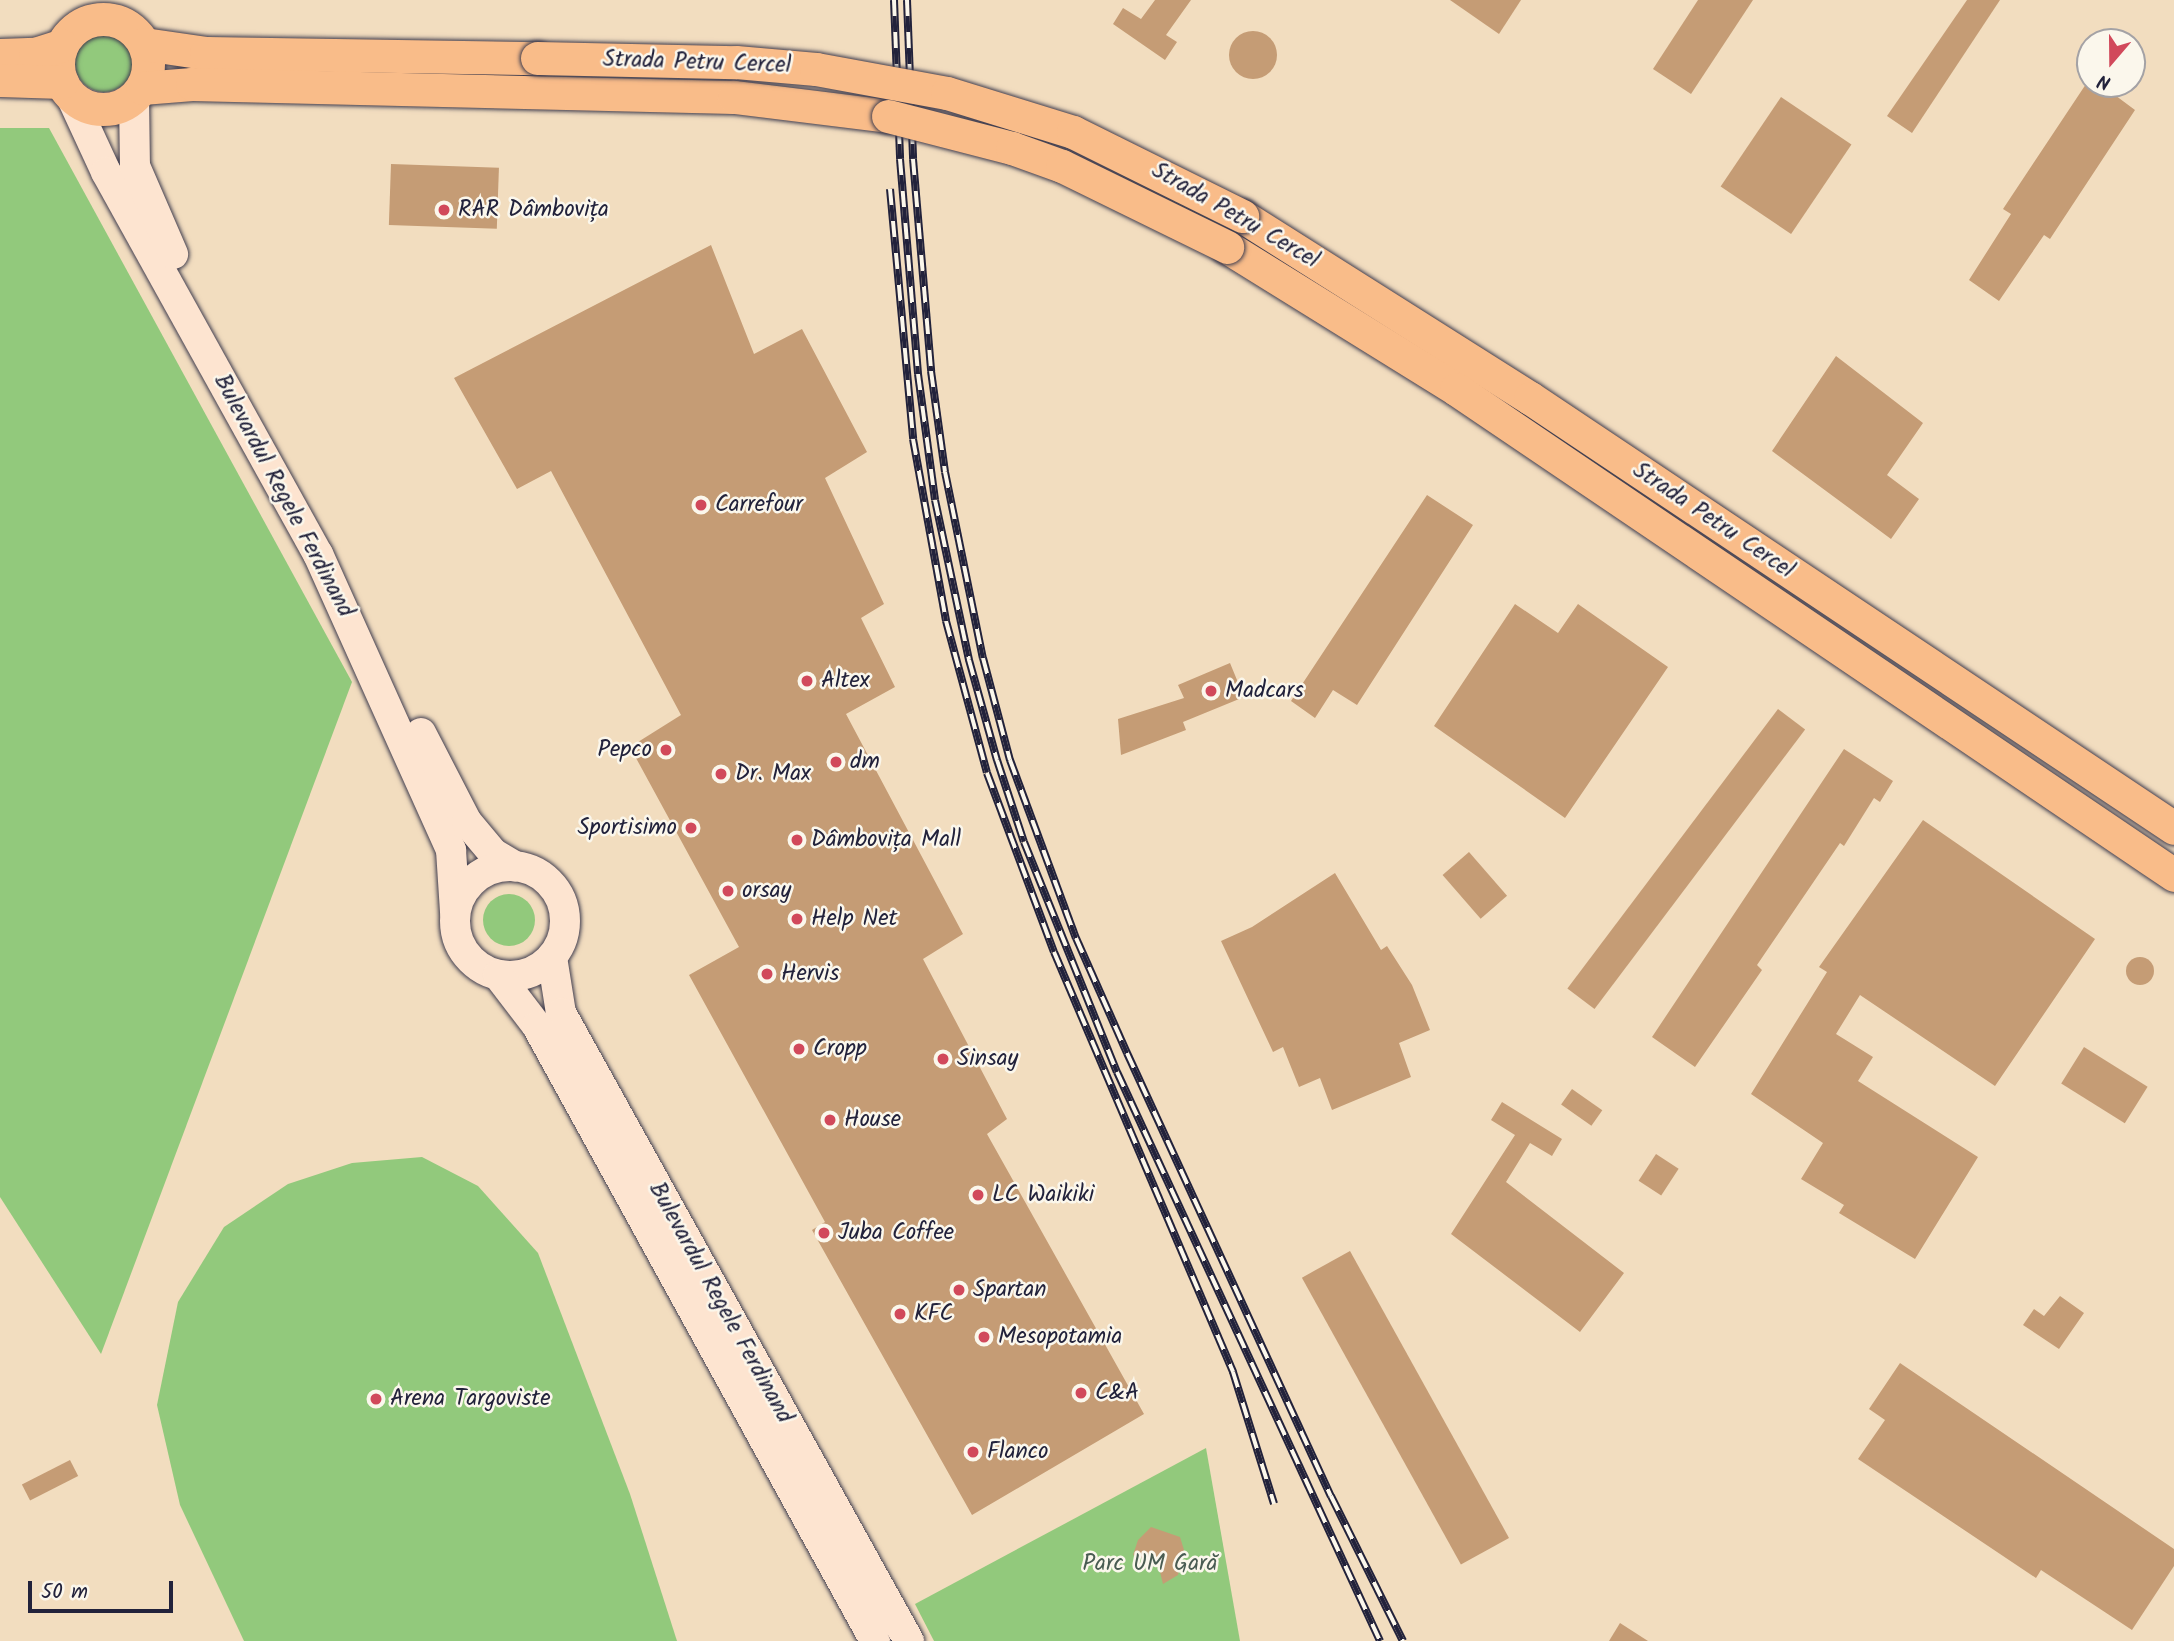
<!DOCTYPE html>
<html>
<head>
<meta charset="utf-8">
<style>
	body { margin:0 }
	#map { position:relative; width:2174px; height:1641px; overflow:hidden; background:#f2ddbf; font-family:Kalam,sans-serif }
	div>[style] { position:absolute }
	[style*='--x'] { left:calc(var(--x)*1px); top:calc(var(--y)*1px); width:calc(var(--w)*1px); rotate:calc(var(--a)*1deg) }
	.green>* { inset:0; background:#92c97c }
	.round { border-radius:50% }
	.building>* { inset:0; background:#c59c75; transform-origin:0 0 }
	.roads { filter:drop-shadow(0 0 2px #413e4f) drop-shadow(0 0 2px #413e4f) }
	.secondary>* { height:30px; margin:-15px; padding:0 15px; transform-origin:15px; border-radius:15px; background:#fde4d0 }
	.secondary>.ring { margin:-15px; padding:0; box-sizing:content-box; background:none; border:30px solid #fde4d0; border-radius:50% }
	.primary>* { height:33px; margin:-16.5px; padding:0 16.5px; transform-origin:16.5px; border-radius:16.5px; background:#f9bc89 }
	.primary>.ring { margin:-16.5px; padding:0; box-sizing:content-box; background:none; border:33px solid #f9bc89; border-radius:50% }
	.rail>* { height:8px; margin-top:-4px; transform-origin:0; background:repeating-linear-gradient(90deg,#fbf7ec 0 16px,#22223b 0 32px); box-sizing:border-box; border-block:2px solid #22223b }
	.bridges { filter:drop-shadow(0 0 2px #413e4f) drop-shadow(0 0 2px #413e4f) }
	.primary-bridge>* { height:33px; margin:-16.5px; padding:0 16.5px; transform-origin:16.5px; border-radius:16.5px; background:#f9bc89 }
	.dots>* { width:19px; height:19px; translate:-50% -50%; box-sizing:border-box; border:4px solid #fbf7ec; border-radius:50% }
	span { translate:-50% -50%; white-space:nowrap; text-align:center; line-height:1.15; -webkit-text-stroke:5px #fbf7ec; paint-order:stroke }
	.street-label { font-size:23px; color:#22223b }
	.poi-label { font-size:23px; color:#22223b }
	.left { translate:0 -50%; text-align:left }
	.right { translate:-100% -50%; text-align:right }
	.park-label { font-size:23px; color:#495c52 }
	.north { position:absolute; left:2076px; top:28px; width:70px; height:70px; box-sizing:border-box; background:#fbf7ec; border:2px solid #a4a2a5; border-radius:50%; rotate:200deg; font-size:19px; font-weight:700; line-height:28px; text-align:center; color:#22223b }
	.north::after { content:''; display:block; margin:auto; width:24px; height:32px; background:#d1495b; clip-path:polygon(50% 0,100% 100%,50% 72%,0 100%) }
	.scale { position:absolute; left:28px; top:1581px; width:145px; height:32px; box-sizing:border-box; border:4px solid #22223b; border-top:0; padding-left:9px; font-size:21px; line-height:24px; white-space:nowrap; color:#22223b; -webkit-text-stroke:5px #fbf7ec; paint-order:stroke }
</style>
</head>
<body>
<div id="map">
	<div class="green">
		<div class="round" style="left:75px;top:34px;width:58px;height:58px"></div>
		<div style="clip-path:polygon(0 128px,49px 128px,352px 682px,101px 1354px,0 1197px)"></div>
		<div class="round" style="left:483px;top:894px;width:52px;height:52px"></div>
		<div style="clip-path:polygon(422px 1157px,478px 1186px,538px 1253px,630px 1494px,677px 1641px,244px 1641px,180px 1505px,157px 1405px,178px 1302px,224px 1227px,288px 1184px,352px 1163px)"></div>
		<div style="clip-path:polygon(1206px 1448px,1240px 1641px,934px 1641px,915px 1604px)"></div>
	</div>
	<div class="building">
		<div style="clip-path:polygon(1155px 0,1191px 0,1166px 35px,1177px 42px,1165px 60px,1113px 24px,1123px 8px,1141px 19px)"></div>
		<div style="clip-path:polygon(1450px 0,1521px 0,1499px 34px)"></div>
		<div style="clip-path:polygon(1698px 0,1753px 0,1691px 94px,1653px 69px)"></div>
		<div style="clip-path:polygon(1967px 0,2000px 0,1912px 133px,1887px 116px)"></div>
		<div class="round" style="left:1229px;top:31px;width:48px;height:48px"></div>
		<div style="clip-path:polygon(2090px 78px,2090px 84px,2100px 84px,2135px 110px,2050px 239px,2044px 235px,1999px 301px,1969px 280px,2011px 214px,2003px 209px)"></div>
		<div style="left:1781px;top:97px;width:85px;height:108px;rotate:34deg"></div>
		<div style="left:391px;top:164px;width:108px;height:61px;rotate:2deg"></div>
		<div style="clip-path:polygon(711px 245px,754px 354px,802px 329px,867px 452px,825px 478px,884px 604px,861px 618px,895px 687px,846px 714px,963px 934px,923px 959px,1007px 1119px,987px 1134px,1144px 1414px,972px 1515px,812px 1230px,825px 1222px,689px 975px,739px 947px,630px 747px,681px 715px,551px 471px,517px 489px,454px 378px)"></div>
		<div style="clip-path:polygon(1836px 356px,1923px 423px,1887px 475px,1919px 499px,1891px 539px,1772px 451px)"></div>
		<div style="clip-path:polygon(1427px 495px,1473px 525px,1357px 705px,1333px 690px,1315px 718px,1291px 701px)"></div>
		<div style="clip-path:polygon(1515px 604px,1558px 633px,1578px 604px,1668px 667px,1565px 818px,1434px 726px)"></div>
		<div style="clip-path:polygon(1230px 663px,1244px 697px,1183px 722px,1186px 730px,1121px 755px,1118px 719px,1184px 698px,1178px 685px)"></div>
		<div style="left:1778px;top:709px;width:34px;height:350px;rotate:37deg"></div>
		<div style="clip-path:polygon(1844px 749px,1893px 781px,1880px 802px,1874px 798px,1844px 846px,1840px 843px,1757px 965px,1762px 970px,1695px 1067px,1652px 1037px)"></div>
		<div style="clip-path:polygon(1923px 820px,2095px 939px,1995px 1086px,1860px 995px,1836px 1034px,1873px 1057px,1858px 1081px,1978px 1157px,1915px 1259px,1839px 1213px,1844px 1205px,1801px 1179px,1823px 1143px,1751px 1094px,1827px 972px,1819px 967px)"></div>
		<div style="left:1469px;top:852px;width:58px;height:35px;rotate:49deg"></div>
		<div style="clip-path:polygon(1335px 873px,1381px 950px,1387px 946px,1412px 985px,1430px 1030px,1399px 1043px,1411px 1077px,1332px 1110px,1320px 1078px,1299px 1087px,1283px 1047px,1273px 1052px,1221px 941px,1252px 927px)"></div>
		<div class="round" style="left:2126px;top:957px;width:28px;height:28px"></div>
		<div style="left:2084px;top:1047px;width:75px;height:43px;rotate:32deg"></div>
		<div style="left:1572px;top:1089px;width:37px;height:19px;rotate:35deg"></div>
		<div style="clip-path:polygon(1502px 1102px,1562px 1139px,1552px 1156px,1530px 1143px,1506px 1182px,1624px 1273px,1580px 1332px,1451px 1234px,1515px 1135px,1491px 1120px)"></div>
		<div style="left:1656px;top:1154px;width:27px;height:32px;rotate:33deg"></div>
		<div style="left:1350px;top:1251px;width:328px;height:55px;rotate:61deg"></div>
		<div style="clip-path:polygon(2060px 1296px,2084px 1313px,2059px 1349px,2023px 1325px,2034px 1309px,2044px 1316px)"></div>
		<div style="clip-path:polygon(1900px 1363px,2174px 1549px,2174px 1566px,2132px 1630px,2041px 1570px,2036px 1578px,1858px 1459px,1885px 1420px,1869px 1409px)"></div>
		<div style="left:70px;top:1460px;width:18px;height:54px;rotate:63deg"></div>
		<div style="clip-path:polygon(1151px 1527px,1180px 1537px,1184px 1550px,1178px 1575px,1163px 1584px,1158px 1564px,1133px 1555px,1138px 1540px)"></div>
		<div style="clip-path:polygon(1620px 1623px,1648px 1641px,1609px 1641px)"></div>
	</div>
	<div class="roads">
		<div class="secondary">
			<div style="--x:70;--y:94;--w:86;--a:65.2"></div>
			<div style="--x:106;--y:172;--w:437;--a:61"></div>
			<div style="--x:318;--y:554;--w:325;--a:65.8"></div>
			<div style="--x:451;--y:850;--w:62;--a:86.3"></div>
			<div style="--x:134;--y:97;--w:69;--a:89.2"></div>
			<div style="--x:135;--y:166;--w:96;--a:66.6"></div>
			<div style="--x:421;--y:733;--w:100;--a:62.7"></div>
			<div style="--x:467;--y:822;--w:40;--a:50"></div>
			<div style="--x:493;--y:853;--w:26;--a:31"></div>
			<div class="ring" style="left:455px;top:866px;width:80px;height:80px"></div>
			<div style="--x:552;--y:957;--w:57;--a:80.9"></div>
			<div style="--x:561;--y:1013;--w:718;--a:61.01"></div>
			<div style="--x:498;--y:975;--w:64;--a:52.6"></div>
			<div style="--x:537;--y:1026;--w:702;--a:61.21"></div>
		</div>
		<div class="primary">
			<div class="ring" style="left:58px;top:19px;width:57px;height:57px"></div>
			<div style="--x:144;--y:44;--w:63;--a:8.3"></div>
			<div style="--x:206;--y:53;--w:331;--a:0.9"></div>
			<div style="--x:0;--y:55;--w:35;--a:-2"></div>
			<div style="--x:35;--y:54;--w:28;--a:-18"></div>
			<div style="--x:0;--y:80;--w:62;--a:1.8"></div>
			<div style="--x:142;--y:88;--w:50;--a:-4.6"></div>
			<div style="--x:192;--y:84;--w:542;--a:1.37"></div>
			<div style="--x:734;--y:97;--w:155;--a:7"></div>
			<div style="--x:1242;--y:216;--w:341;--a:32.3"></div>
			<div style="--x:1530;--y:398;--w:774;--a:33.73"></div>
			<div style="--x:1227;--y:247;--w:269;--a:31.8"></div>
			<div style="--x:1456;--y:389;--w:867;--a:34.09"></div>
		</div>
	</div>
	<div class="rail">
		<div style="--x:894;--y:0;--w:159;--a:87.8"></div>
		<div style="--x:900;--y:159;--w:216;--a:85.2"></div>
		<div style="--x:918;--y:374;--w:127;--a:82.3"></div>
		<div style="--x:935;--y:500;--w:164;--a:78"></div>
		<div style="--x:969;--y:660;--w:104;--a:74.4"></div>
		<div style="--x:997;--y:760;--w:86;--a:71.8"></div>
		<div style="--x:1024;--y:842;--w:248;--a:68"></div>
		<div style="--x:1117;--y:1072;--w:627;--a:65.19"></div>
		<div style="--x:907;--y:0;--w:159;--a:87.8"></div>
		<div style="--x:913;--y:159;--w:213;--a:85.1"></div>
		<div style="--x:931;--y:371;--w:102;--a:82.1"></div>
		<div style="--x:945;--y:472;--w:190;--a:78.5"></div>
		<div style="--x:983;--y:658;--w:106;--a:75.2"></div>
		<div style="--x:1010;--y:760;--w:190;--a:69.7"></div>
		<div style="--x:1076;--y:938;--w:126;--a:66.1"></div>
		<div style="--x:1127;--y:1053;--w:488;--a:65.3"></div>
		<div style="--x:1331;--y:1496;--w:162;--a:63.6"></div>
		<div style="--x:890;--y:189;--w:251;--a:84.7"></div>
		<div style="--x:913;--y:439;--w:185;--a:79.7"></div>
		<div style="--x:946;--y:621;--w:157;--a:74.9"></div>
		<div style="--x:987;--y:773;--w:191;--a:69.5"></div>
		<div style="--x:1054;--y:952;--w:457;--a:66.9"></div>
		<div style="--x:1233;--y:1372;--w:138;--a:72.7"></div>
	</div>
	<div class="bridges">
		<div class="primary-bridge">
			<div style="--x:537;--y:58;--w:199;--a:1.2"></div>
			<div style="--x:736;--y:62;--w:80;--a:5"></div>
			<div style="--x:816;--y:69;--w:133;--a:10.4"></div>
			<div style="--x:947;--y:93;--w:132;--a:17.2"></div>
			<div style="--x:1073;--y:132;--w:189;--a:26.4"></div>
			<div style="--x:888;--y:116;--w:128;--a:14.5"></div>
			<div style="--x:1012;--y:148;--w:53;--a:19.8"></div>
			<div style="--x:1062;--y:166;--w:184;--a:26.1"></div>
		</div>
	</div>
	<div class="dots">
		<div style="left:444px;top:210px;background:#d1495b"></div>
		<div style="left:701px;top:505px;background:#d1495b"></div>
		<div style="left:807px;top:681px;background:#d1495b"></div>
		<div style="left:1211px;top:691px;background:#d1495b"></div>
		<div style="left:666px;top:750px;background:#d1495b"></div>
		<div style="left:836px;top:762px;background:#d1495b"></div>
		<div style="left:721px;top:774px;background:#d1495b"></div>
		<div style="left:691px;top:828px;background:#d1495b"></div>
		<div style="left:797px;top:840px;background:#d1495b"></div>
		<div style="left:728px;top:891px;background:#d1495b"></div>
		<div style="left:797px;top:919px;background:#d1495b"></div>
		<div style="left:767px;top:974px;background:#d1495b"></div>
		<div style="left:799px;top:1049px;background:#d1495b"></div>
		<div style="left:943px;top:1059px;background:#d1495b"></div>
		<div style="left:830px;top:1120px;background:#d1495b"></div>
		<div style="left:978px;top:1195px;background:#d1495b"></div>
		<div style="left:824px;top:1233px;background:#d1495b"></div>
		<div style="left:959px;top:1290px;background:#d1495b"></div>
		<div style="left:900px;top:1314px;background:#d1495b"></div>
		<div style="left:984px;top:1337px;background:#d1495b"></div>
		<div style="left:1081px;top:1393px;background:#d1495b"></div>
		<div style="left:376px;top:1399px;background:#d1495b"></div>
		<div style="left:973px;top:1452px;background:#d1495b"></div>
	</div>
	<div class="street-label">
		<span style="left:697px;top:63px;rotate:2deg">Strada Petru Cercel</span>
		<span style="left:1235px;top:216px;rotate:30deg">Strada Petru Cercel</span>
		<span style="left:283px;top:496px;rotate:62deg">Bulevardul Regele Ferdinand</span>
		<span style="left:1713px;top:521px;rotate:34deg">Strada Petru Cercel</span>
		<span style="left:720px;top:1303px;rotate:61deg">Bulevardul Regele Ferdinand</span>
	</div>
	<div class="poi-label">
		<span class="left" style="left:458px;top:210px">RAR Dâmbovița</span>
		<span class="left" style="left:715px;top:505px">Carrefour</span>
		<span class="left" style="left:821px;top:681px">Altex</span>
		<span class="left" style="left:1225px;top:691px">Madcars</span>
		<span class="right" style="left:652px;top:750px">Pepco</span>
		<span class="left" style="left:850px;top:762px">dm</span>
		<span class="left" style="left:735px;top:774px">Dr. Max</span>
		<span class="right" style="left:677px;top:828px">Sportisimo</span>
		<span class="left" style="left:811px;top:840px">Dâmbovița Mall</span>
		<span class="left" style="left:742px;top:891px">orsay</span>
		<span class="left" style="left:811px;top:919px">Help Net</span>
		<span class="left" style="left:781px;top:974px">Hervis</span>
		<span class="left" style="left:813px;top:1049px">Cropp</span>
		<span class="left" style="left:957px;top:1059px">Sinsay</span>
		<span class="left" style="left:844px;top:1120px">House</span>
		<span class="left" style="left:992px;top:1195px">LC Waikiki</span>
		<span class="left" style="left:838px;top:1233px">Juba Coffee</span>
		<span class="left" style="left:973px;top:1290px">Spartan</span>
		<span class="left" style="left:914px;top:1314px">KFC</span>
		<span class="left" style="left:998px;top:1337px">Mesopotamia</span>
		<span class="left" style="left:1095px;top:1393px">C&amp;A</span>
		<span class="left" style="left:390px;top:1399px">Arena Targoviste</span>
		<span class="left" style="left:987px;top:1452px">Flanco</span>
	</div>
	<div class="park-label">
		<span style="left:1150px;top:1564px">Parc UM Gară</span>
	</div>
	<div class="north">N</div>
	<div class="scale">50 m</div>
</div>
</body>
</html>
